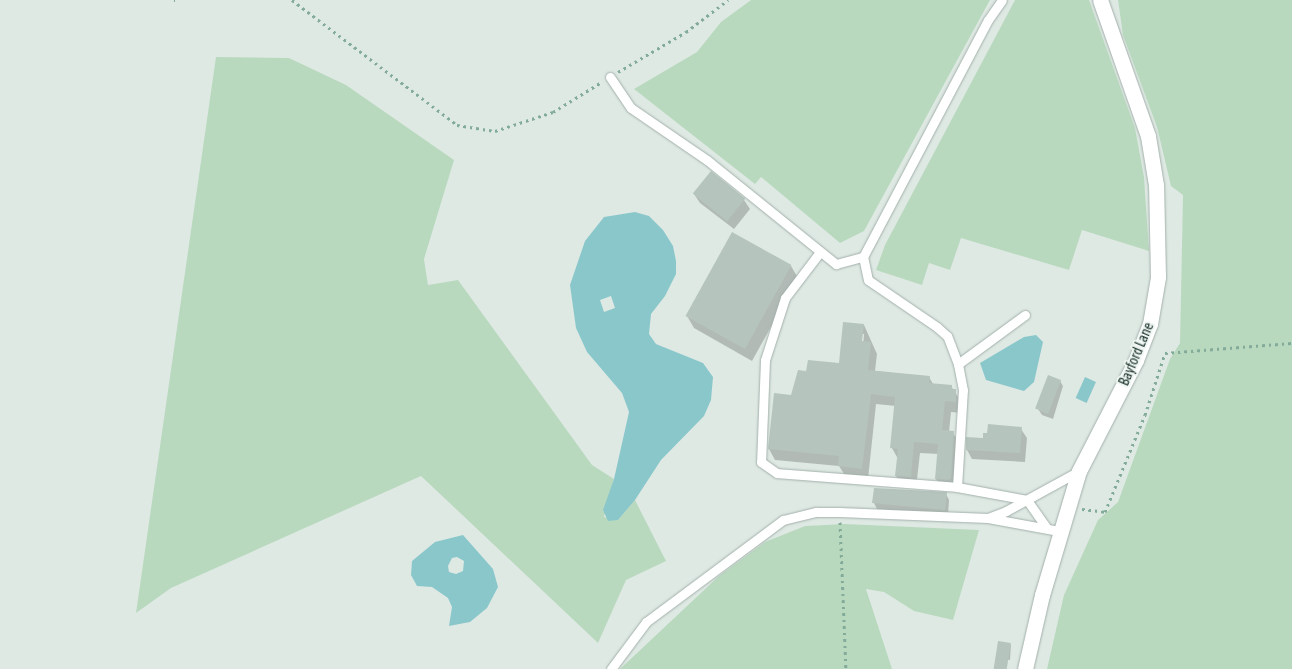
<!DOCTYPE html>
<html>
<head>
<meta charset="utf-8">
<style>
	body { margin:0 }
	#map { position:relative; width:1292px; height:669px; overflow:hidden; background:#dfe9e4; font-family:"Asap Condensed",sans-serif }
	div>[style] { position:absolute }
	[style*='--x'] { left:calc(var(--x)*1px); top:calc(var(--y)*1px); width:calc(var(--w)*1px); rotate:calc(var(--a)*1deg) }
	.green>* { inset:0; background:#b9d9bf }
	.water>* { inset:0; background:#8ac7cb; transform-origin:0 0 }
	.shadow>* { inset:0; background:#0003 }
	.building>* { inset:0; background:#b5c4bd; transform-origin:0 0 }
	.path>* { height:3px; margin-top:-1.5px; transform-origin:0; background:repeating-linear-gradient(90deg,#82ab9a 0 2.5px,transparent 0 6.5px) }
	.roads { filter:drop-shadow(0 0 1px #a2b0aa) drop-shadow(0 0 1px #a2b0aa) }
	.service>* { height:9px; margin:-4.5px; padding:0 4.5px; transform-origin:4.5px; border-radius:4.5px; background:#fff }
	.tertiary>* { height:15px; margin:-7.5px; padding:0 7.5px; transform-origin:7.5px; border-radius:7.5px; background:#fff }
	span { translate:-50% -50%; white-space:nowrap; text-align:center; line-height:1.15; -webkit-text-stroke:4px #eff6f2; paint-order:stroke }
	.street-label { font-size:14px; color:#213830 }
</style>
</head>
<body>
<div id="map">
	<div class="green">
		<div style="clip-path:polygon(751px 0,990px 0,864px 231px,840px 243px,761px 177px,755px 184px,634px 89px,697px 52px,721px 22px)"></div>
		<div style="clip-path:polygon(1015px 0,1089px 0,1135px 128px,1144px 177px,1149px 251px,1082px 230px,1069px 270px,961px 238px,950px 270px,929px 263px,922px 285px,876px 270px,885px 245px)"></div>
		<div style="clip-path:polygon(1118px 0,1292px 0,1292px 669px,1047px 669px,1064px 595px,1098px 520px,1118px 502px,1170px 359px,1180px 343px,1183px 195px,1171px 186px,1157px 127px,1123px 35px)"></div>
		<div style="clip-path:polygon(216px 57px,289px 58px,346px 85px,454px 160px,424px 259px,428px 285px,458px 280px,592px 465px,614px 479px,604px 517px,618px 520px,635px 500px,666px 561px,626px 580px,598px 643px,421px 476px,171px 588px,136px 613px)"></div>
		<div style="clip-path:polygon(845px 524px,979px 530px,953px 620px,914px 611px,884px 592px,866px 589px,892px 669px,620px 669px,719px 576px,765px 542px,805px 526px)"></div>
	</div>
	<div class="water">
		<div style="clip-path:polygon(evenodd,635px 212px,649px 216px,663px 230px,673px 246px,676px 261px,676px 274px,665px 296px,651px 314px,649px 334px,656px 344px,703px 363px,713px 377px,711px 400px,704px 416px,661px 460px,635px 500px,618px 520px,608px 521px,603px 510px,614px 479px,629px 412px,622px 393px,587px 352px,576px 328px,570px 285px,585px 241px,604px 217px,635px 212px,611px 296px,615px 308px,604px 312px,600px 300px,611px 296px)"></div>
		<div style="clip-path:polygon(1036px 335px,1043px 342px,1034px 382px,1024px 391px,986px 380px,980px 363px,1024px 337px)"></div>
		<div style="left:1085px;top:377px;width:12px;height:23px;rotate:24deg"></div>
		<div style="clip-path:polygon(evenodd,463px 535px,493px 569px,498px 587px,487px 608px,470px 622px,449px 626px,452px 607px,448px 598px,432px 587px,417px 586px,411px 575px,412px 561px,435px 542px,463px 535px,457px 557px,464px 561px,463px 571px,456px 574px,449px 572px,448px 566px,452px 558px,457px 557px)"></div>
	</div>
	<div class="shadow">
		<div style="clip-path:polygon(694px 194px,744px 200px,750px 209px,734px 229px,700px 203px)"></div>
		<div style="clip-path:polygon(791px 266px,798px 278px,752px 361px,694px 328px,687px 316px)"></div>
		<div style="clip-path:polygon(evenodd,864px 325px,877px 354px,875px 371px,929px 377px,933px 384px,951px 386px,962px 403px,962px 413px,951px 412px,949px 432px,953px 433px,960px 444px,956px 489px,943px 490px,936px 479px,939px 454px,920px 453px,916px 488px,903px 487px,896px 476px,898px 459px,892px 448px,896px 406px,876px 404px,868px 479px,846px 477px,839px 466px,775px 460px,769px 449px,792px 396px,840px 364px,864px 325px,862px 334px,864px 334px,863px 347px,861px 347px,862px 334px)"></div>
		<div style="clip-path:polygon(1060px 381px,1063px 386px,1053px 419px,1042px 415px,1038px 409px)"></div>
		<div style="clip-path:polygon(1021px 429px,1027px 438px,1025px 462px,972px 459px,967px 450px,968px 438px,984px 439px)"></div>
		<div style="clip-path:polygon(875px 489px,946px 494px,949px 500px,948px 515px,877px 509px,874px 503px)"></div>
		<div style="clip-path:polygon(1011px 644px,1010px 660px,998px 658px)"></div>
	</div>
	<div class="building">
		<div style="left:711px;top:171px;width:44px;height:29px;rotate:39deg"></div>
		<div style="left:732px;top:232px;width:68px;height:96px;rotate:29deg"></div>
		<div style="clip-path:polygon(843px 322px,864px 324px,862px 341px,871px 342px,868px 370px,930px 376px,929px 383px,952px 385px,952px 389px,956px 389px,956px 402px,945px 401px,942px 430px,954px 431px,951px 478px,948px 480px,935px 479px,938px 444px,914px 442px,911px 477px,895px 476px,898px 449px,890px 448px,895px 397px,871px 394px,862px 469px,838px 466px,839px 456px,768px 449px,774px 393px,791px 395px,798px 370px,806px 371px,808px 360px,839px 363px)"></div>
		<div style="left:1048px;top:375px;width:14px;height:36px;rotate:21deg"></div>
		<div style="clip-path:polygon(988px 424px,1022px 427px,1020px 453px,966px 450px,966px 437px,983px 438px,983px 433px,987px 433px)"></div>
		<div style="clip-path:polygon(874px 488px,947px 492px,945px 510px,872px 503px)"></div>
		<div style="left:998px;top:641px;width:13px;height:28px;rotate:9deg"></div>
	</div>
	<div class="path">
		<div style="--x:174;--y:0;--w:1;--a:0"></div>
		<div style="--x:292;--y:0;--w:207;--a:37.1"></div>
		<div style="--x:457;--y:125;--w:38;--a:9"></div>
		<div style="--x:495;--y:131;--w:61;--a:-18.1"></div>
		<div style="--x:553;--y:112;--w:55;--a:-31.7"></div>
		<div style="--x:618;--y:72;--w:79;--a:-30.5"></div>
		<div style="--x:686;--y:32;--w:53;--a:-37.3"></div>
		<div style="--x:1082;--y:509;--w:23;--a:7"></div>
		<div style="--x:1105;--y:512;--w:105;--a:-67.6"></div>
		<div style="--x:1145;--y:415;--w:65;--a:-72.1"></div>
		<div style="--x:1165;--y:353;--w:127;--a:-4.5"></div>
		<div style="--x:840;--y:522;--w:147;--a:87.7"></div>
	</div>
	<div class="roads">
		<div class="service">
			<div style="--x:610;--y:77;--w:37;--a:56"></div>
			<div style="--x:631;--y:108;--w:92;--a:34.4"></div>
			<div style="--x:707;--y:160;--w:166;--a:38.9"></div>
			<div style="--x:836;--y:264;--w:28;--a:-15"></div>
			<div style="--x:863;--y:257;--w:268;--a:-62.2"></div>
			<div style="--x:988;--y:20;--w:24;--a:-55"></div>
			<div style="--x:820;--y:252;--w:58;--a:127.3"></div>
			<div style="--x:785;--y:298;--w:65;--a:107.9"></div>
			<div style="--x:765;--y:360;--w:102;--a:92.2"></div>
			<div style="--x:761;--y:462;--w:19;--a:35"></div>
			<div style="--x:777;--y:473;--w:181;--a:4.4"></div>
			<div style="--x:957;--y:487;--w:97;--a:-86.5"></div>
			<div style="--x:963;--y:390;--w:26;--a:-101"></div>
			<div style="--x:958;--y:364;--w:30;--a:-111"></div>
			<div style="--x:947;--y:336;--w:13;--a:-138"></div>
			<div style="--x:937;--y:327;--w:83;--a:-145.7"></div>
			<div style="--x:868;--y:280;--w:24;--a:-102"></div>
			<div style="--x:958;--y:364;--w:83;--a:-36.2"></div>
			<div style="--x:957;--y:487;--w:71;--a:10.5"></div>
			<div style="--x:1027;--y:500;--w:35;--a:55"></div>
			<div style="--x:988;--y:518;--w:19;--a:-21"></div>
			<div style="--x:1006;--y:511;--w:83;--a:-28.7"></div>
			<div style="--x:611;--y:669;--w:59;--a:-53.3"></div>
			<div style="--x:646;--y:622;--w:171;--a:-36.7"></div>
			<div style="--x:783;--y:520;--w:34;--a:-14"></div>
			<div style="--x:816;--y:512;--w:23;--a:0"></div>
			<div style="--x:839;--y:512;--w:149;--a:2.3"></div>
			<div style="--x:988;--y:518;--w:72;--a:10.4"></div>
		</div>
		<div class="tertiary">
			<div style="--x:1025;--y:669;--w:76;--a:-77.1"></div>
			<div style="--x:1042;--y:595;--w:129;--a:-73.4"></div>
			<div style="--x:1079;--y:471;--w:125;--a:-62.8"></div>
			<div style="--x:1136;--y:360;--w:39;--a:-69"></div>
			<div style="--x:1150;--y:324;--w:48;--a:-80.3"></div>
			<div style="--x:1158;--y:277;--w:92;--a:-91.2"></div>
			<div style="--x:1156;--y:185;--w:50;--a:-99.3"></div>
			<div style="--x:1148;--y:136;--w:144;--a:-109.4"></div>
		</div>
	</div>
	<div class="street-label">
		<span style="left:1136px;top:354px;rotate:-67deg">Bayford Lane</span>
	</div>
</div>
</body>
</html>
